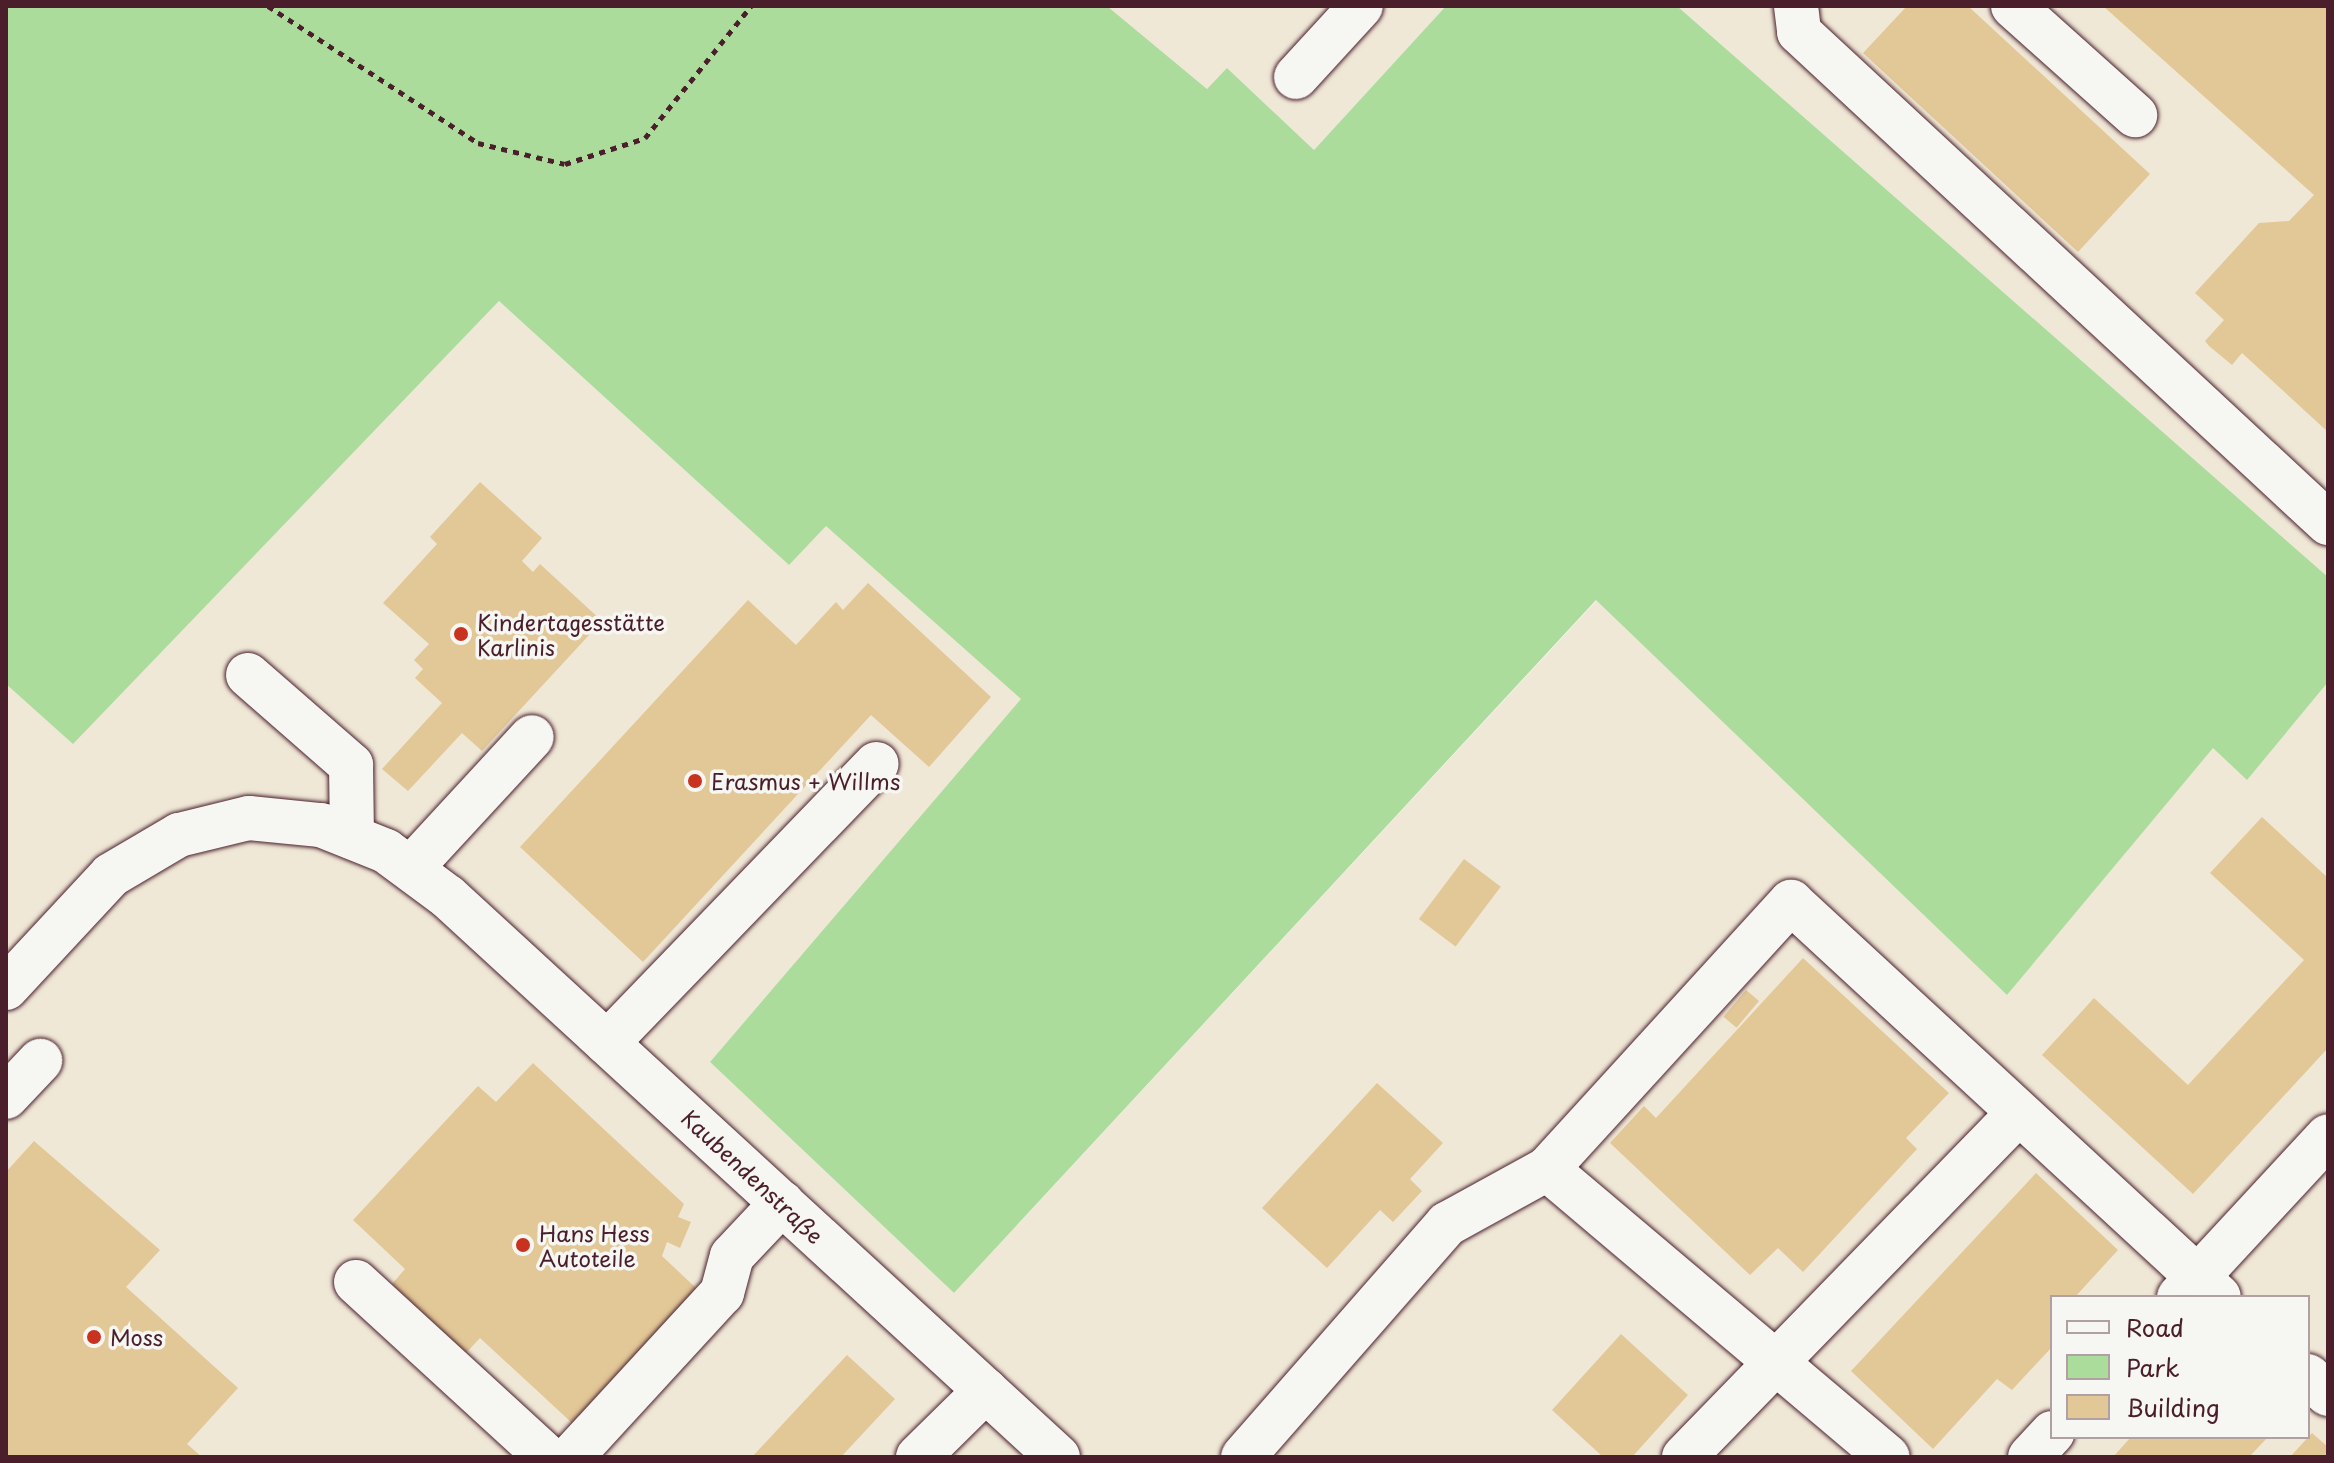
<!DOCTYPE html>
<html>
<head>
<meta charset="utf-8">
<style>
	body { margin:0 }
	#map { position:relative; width:2334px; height:1463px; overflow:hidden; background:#f6f6f2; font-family:"Playpen Sans",sans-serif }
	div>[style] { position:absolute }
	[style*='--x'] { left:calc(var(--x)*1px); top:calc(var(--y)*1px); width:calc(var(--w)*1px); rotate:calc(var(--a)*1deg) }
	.built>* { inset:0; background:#f0e8d7 }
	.green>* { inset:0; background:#abdc9c }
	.building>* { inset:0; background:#e2c797; transform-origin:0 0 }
	.path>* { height:5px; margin-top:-2.5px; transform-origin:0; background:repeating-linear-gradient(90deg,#4a1f2b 0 6px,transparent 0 12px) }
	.roads { filter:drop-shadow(0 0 2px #4a1f2b) drop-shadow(0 0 2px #4a1f2b) }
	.minor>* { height:44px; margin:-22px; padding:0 22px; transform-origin:22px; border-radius:22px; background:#f6f6f2 }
	.dots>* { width:22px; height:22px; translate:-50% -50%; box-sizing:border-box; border:4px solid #f6f6f2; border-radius:50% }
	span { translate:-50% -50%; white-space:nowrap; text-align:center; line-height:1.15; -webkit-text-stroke:7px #f6f6f2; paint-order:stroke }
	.poi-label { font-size:22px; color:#4a1f2b }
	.left { translate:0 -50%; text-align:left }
	.street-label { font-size:22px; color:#4a1f2b }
	.frame { position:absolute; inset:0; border:8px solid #4a1f2b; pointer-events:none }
	.legend { position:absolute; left:2050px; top:1295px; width:260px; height:144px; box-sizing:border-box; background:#f6f6f2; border:2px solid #b1a0a2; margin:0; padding:10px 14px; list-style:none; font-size:24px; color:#4a1f2b }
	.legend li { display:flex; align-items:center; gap:16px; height:40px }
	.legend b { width:40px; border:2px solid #b1a0a2 }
</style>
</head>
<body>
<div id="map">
	<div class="built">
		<div style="clip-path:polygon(1107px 6px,1446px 6px,1314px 150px,1228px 69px,1207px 89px)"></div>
		<div style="clip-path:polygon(1677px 6px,2328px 6px,2328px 577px)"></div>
		<div style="clip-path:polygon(evenodd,499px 301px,788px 564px,826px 525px,1022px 699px,710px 1062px,954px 1293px,1597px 600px,2007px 995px,2213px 747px,2247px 779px,2328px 682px,2328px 1457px,6px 1457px,6px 684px,73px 743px,499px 301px,2052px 1297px,2308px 1297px,2308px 1437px,2052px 1437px,2052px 1297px)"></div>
	</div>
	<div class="green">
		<div style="clip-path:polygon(6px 6px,1107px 6px,1207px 89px,1227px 68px,1314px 150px,1446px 6px,1677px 6px,2328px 577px,2328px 682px,2247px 780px,2213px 748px,2007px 995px,1596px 600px,954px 1293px,710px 1062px,1021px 699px,826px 526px,789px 565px,499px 301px,73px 744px,6px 684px)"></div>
	</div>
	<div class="building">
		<div style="clip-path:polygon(1907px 6px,1968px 6px,2150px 174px,2078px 252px,1863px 53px)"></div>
		<div style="clip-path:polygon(2103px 6px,2328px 6px,2328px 432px,2242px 353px,2232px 365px,2209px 346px,2205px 341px,2224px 320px,2195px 293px,2259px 223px,2289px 221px,2314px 195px)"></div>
		<div style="clip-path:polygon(480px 482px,542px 538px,522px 561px,533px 572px,540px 564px,602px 621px,482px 751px,462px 733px,408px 791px,382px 769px,442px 703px,415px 678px,423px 669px,414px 660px,429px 644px,383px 603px,437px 544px,430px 537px)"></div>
		<div style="clip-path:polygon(868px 583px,991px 697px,929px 767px,871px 715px,643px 962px,520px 847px,748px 600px,796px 645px,836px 602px,843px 610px)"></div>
		<div style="clip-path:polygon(2262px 817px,2328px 878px,2328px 1048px,2193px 1194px,2042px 1055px,2094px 998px,2188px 1085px,2304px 960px,2210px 873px)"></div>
		<div style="left:1464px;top:859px;width:46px;height:75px;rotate:37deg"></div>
		<div style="clip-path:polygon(1803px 958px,1949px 1093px,1906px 1138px,1917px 1149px,1803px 1272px,1778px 1248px,1750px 1275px,1610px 1143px,1644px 1106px,1656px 1118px)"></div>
		<div style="left:1746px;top:990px;width:17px;height:35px;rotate:40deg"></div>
		<div style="clip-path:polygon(533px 1063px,684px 1204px,678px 1217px,691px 1222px,680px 1248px,667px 1242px,662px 1256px,696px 1288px,572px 1423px,480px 1338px,466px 1353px,392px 1284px,405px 1269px,353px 1220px,478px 1086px,496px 1102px)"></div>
		<div style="clip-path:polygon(1377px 1083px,1443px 1143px,1410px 1179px,1422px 1191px,1393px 1222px,1380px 1210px,1327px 1268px,1262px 1208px)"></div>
		<div style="clip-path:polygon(34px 1141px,160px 1250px,126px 1287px,238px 1388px,187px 1444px,202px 1457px,6px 1457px,6px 1172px)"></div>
		<div style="clip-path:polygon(2036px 1173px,2118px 1250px,2075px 1297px,2052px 1297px,2052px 1347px,2012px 1390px,1997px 1379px,1933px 1449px,1851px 1371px)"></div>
		<div style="clip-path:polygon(1621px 1334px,1688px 1395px,1632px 1457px,1603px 1457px,1552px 1410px)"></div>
		<div style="clip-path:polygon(847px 1355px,895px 1399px,841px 1457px,752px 1457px)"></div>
		<div style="clip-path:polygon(2312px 1433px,2328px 1447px,2328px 1457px,2290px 1457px)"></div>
		<div style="clip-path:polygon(2131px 1437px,2268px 1437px,2249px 1457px,2113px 1457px)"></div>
	</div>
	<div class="path">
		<div style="--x:268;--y:6;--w:251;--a:33.1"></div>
		<div style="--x:478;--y:143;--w:89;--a:13.6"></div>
		<div style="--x:565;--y:164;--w:84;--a:-18"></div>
		<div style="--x:645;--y:138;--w:169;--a:-51.2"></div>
	</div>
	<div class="roads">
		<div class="minor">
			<div style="--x:1796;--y:6;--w:26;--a:83"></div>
			<div style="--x:1799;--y:32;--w:722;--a:42.87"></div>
			<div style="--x:2013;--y:6;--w:164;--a:41.8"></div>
			<div style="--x:1296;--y:77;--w:96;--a:-47.5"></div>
			<div style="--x:248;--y:675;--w:137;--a:41.1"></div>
			<div style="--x:351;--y:765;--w:72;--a:89.2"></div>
			<div style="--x:411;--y:868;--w:178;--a:-47.3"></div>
			<div style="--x:6;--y:988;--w:154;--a:-47.1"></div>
			<div style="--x:111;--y:875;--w:79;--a:-30.5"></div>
			<div style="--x:179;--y:835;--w:72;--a:-13.7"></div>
			<div style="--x:249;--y:818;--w:72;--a:5.6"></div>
			<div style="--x:321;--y:825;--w:70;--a:21.8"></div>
			<div style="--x:386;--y:851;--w:77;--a:36.6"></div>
			<div style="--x:448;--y:897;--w:828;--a:42.55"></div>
			<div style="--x:607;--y:1043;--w:388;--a:-46"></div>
			<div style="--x:6;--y:1097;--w:50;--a:-46.6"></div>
			<div style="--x:1547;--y:1169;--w:446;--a:40.2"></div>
			<div style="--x:356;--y:1282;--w:259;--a:42.5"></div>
			<div style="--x:2179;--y:1297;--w:219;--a:-47.2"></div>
			<div style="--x:2308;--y:1376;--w:27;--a:42"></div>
			<div style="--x:571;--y:1457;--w:223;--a:-47.4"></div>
			<div style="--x:722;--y:1293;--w:38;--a:-75"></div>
			<div style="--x:732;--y:1256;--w:73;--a:-46.7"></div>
			<div style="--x:918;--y:1457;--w:95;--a:-44.6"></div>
			<div style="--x:1243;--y:1457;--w:310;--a:-48.8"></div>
			<div style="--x:1447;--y:1224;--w:114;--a:-28.8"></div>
			<div style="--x:1547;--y:1169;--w:362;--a:-47.6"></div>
			<div style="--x:1791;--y:902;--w:582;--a:42.7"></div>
			<div style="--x:1684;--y:1457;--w:480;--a:-45.8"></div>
			<div style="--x:2030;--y:1457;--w:33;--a:-47"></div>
		</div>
	</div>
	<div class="dots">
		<div style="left:461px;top:634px;background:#c8321e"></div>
		<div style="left:695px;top:781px;background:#c8321e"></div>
		<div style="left:523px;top:1245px;background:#c8321e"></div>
		<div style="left:94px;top:1337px;background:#c8321e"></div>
	</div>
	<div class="poi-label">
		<span class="left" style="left:477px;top:634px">Kindertagesstätte<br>Karlinis</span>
		<span class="left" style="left:711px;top:781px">Erasmus + Willms</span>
		<span class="left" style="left:539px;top:1245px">Hans Hess<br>Autoteile</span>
		<span class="left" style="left:110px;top:1337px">Moss</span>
	</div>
	<div class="street-label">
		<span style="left:753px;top:1176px;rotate:43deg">Kaubendenstraße</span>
	</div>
	<div class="frame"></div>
	<ul class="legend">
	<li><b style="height:10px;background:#f6f6f2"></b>Road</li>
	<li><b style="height:22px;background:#abdc9c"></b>Park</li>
	<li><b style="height:22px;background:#e2c797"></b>Building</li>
	</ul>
</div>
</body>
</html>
